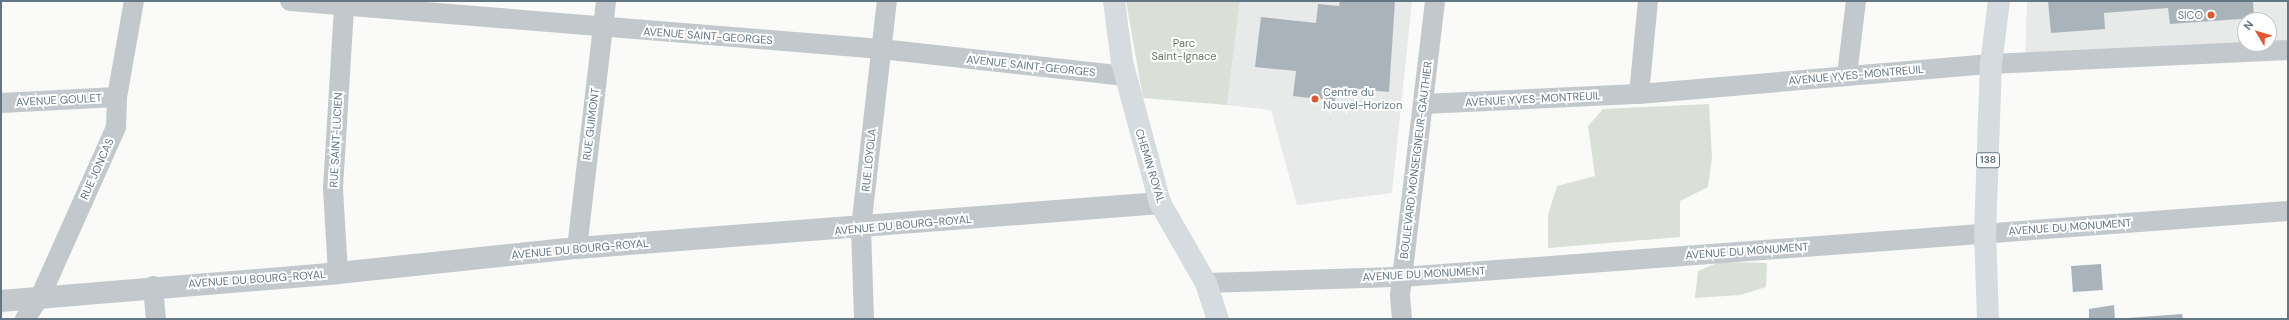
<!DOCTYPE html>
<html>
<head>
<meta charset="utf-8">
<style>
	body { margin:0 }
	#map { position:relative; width:2289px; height:320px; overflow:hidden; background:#fafaf8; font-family:"DM Sans",sans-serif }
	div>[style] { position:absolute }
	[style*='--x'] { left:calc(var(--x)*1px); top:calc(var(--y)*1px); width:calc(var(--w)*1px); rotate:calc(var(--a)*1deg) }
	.built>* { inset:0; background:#e8e9e9 }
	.green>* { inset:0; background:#dadfd7 }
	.building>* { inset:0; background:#aab3b9; transform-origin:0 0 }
	.minor>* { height:20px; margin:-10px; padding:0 10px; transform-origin:10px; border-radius:10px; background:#c3c8cc }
	.tertiary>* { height:22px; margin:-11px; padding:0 11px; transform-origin:11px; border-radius:11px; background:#c3c8cc }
	.secondary>* { height:22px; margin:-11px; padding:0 11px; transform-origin:11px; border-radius:11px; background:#d6dbdf }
	.primary>* { height:22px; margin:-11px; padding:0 11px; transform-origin:11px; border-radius:11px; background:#d6dbdf }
	.dots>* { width:11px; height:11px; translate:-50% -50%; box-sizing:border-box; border:2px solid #fff; border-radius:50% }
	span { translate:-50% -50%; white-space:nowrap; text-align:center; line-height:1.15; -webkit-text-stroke:4px #fff; paint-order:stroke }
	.shield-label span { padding:1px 3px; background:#fff; border:1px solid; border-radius:3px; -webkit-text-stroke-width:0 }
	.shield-label { font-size:10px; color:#657683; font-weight:700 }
	.poi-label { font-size:11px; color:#657683 }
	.right { translate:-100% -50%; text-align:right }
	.left { translate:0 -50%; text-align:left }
	.street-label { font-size:11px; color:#657683 }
	.park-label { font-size:11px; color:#687a64 }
	.frame { position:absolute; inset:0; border:2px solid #657683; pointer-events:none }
	.north { position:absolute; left:2237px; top:12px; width:40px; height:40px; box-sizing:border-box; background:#fff; border:1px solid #c1c8cd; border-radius:50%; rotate:308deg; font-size:11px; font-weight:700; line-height:16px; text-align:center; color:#657683 }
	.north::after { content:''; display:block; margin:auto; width:14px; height:18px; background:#e4572e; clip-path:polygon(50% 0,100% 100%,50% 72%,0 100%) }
</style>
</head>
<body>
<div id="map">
	<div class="built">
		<div style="clip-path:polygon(1240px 1px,1412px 1px,1392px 193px,1297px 205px,1271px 110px,1227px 105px)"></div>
		<div style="clip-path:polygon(2027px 1px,2288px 1px,2288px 43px,2269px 44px,2269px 20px,2245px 20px,2245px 44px,2025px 63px)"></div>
	</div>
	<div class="green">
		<div style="clip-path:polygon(1126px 1px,1240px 1px,1227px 105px,1143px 98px)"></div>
		<div style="clip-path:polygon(1709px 104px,1712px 158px,1708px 187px,1680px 201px,1680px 237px,1548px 248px,1548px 215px,1557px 186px,1595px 176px,1588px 126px,1603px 109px)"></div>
		<div style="clip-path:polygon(1720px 262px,1767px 263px,1766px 287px,1740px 295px,1695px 298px,1698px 271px)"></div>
	</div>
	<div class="building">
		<div style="clip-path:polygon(1340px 1px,1395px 1px,1389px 92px,1337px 87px,1335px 101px,1293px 96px,1296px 71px,1255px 67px,1261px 17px,1316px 23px,1318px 4px,1339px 6px)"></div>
		<div style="clip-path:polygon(2048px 1px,2253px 1px,2254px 18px,2170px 24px,2168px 8px,2104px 13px,2105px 29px,2051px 33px)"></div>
		<div style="left:2101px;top:264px;width:26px;height:30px;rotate:86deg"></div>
		<div style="clip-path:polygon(2114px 305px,2115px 319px,2089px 319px,2089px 309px)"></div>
		<div style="clip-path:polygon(2182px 314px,2183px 319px,2128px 319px,2128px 318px)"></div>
	</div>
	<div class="minor">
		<div style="--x:290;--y:1;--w:593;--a:4.64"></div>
		<div style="--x:881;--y:49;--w:246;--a:6.3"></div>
		<div style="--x:1847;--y:75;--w:75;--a:-83.1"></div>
		<div style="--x:1639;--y:94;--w:93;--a:-84.5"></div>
		<div style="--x:1;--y:103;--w:116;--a:-3"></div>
		<div style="--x:1424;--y:104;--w:215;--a:-2.7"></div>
		<div style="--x:1639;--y:94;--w:353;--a:-4.9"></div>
		<div style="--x:1991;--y:64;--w:297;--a:-2.7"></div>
		<div style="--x:577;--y:248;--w:249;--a:-83.3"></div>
		<div style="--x:338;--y:273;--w:85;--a:-93.4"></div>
		<div style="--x:333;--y:188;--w:181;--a:-86.5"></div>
		<div style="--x:1206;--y:283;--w:196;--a:-1.8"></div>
		<div style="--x:1402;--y:277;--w:888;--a:-4.26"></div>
		<div style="--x:153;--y:286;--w:33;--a:85"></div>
		<div style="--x:25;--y:319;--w:29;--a:-56"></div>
		<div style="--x:41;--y:295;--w:184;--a:-65.9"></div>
		<div style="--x:116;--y:127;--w:30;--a:-88"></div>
		<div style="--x:117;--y:97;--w:97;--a:-80"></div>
		<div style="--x:864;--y:319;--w:91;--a:-91.9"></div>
		<div style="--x:861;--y:228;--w:228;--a:-83.5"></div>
		<div style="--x:1402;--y:319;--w:24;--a:-95"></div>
		<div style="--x:1400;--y:295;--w:296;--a:-83.2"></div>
	</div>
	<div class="tertiary">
		<div style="--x:1;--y:301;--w:338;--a:-4.7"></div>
		<div style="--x:338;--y:273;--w:240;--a:-6"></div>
		<div style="--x:577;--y:248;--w:585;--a:-4.41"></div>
	</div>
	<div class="secondary">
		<div style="--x:1114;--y:1;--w:62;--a:82.5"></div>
		<div style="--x:1122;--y:62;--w:146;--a:74.9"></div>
		<div style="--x:1160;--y:203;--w:92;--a:60.1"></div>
		<div style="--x:1206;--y:283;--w:38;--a:72"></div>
	</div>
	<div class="primary">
		<div style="--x:1988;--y:319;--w:85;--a:-92"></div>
		<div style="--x:1985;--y:234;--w:170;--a:-88"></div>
		<div style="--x:1991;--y:64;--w:64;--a:-82.8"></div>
	</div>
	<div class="dots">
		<div style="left:2211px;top:15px;background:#e4572e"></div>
		<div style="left:1315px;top:99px;background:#e4572e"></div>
	</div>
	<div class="shield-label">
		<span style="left:1988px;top:160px">138</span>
	</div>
	<div class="poi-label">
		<span class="right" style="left:2203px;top:15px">SICO</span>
		<span class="left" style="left:1323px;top:99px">Centre du<br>Nouvel-Horizon</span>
	</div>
	<div class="street-label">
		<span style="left:708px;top:36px;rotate:4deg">AVENUE SAINT-GEORGES</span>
		<span style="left:1031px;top:66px;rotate:6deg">AVENUE SAINT-GEORGES</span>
		<span style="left:1856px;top:75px;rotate:-5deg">AVENUE YVES-MONTREUIL</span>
		<span style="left:1533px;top:99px;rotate:-3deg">AVENUE YVES-MONTREUIL</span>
		<span style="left:59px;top:100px;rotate:-3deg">AVENUE GOULET</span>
		<span style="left:591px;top:124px;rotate:-83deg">RUE GUIMONT</span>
		<span style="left:336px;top:140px;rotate:-87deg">RUE SAINT-LUCIEN</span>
		<span style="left:869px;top:160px;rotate:-84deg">RUE LOYOLA</span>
		<span style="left:1416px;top:160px;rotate:-83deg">BOULEVARD MONSEIGNEUR-GAUTHIER</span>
		<span style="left:1150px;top:166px;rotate:73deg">CHEMIN ROYAL</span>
		<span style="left:97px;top:169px;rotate:-66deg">RUE JONCAS</span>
		<span style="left:903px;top:225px;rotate:-5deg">AVENUE DU BOURG-ROYAL</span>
		<span style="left:2070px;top:227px;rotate:-4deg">AVENUE DU MONUMENT</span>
		<span style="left:580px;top:249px;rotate:-5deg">AVENUE DU BOURG-ROYAL</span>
		<span style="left:1747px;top:251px;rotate:-4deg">AVENUE DU MONUMENT</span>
		<span style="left:1424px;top:274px;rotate:-3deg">AVENUE DU MONUMENT</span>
		<span style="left:257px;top:279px;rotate:-4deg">AVENUE DU BOURG-ROYAL</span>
	</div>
	<div class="park-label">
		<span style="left:1184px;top:50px">Parc<br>Saint-Ignace</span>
	</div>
	<div class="frame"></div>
	<div class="north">N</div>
</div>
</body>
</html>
